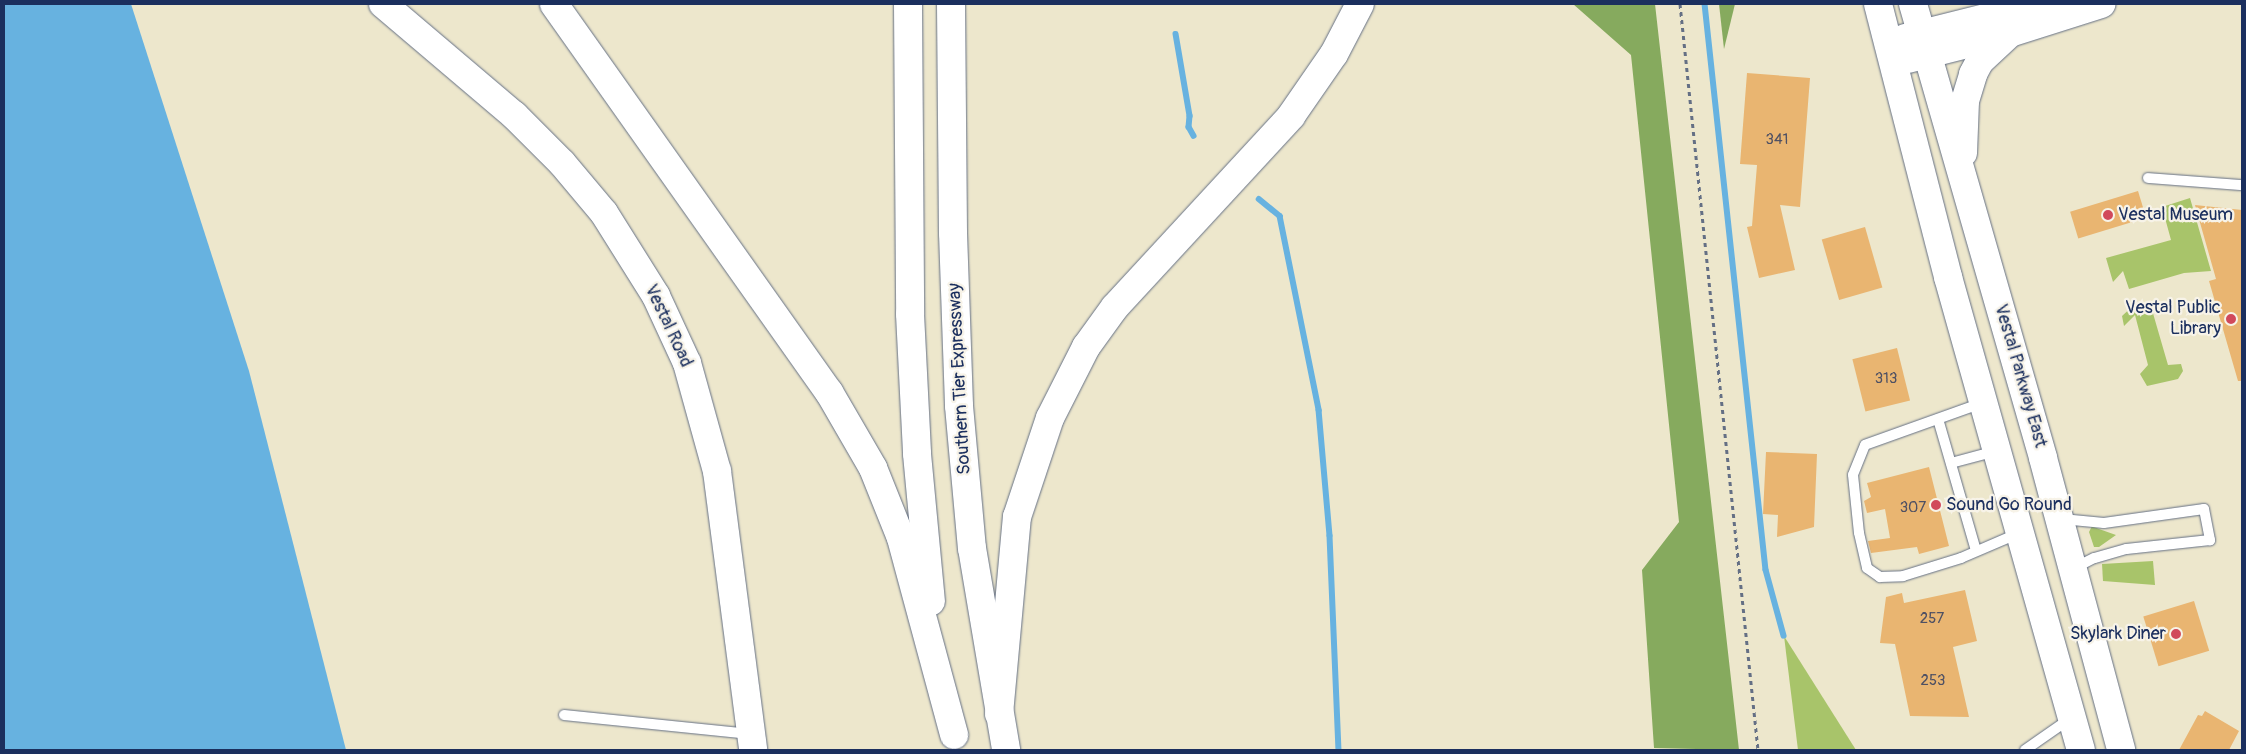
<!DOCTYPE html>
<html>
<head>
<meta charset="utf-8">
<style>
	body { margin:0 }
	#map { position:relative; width:2246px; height:754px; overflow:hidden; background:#ede7cc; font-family:Pangolin,sans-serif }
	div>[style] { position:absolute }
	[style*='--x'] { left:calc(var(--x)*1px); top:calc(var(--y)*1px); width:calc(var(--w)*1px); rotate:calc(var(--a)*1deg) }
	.green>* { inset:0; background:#a8c46a }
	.forest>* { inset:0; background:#86aa5e }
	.water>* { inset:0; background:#67b2e0 }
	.stream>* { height:5.5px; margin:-2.75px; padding:0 2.75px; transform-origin:2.75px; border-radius:2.75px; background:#67b2e0 }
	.building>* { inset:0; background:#e9b571; transform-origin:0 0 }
	.path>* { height:3px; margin-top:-1.5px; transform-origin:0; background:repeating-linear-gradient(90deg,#646f84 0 4px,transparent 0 8px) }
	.roads { filter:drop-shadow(0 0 1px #646f84) drop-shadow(0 0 1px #646f84) }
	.lane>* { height:10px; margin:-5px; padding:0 5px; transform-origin:5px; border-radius:5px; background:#fff }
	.secondary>* { height:28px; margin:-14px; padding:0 14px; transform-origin:14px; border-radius:14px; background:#fff }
	.primary>* { height:28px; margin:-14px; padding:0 14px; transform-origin:14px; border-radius:14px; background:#fff }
	.highway>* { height:28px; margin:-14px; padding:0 14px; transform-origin:14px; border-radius:14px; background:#fff }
	.dots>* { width:14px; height:14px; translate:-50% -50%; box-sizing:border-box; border:2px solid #f7f3e8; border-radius:50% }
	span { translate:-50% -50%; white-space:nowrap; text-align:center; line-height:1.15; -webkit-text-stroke:4.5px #f7f3e8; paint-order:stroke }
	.number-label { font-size:15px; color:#4e5063 }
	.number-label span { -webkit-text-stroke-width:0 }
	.poi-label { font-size:18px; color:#1b2f5e }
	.left { translate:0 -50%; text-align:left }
	.right { translate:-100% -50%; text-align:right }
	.street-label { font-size:18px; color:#1b2f5e }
	.frame { position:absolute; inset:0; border:5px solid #1b2f5e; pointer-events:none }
</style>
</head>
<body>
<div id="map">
	<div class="green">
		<div style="clip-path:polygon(2190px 198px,2211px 271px,2184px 273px,2129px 289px,2123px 271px,2113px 282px,2106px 258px,2171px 240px,2162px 207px)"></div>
		<div style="clip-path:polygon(2150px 303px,2168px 365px,2181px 364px,2183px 371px,2178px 379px,2147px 386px,2140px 374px,2148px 365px,2135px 315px,2124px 326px,2122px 316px,2135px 304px)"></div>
		<div style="clip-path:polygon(2092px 526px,2099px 529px,2116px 535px,2099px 547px,2094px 547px,2089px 532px)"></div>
		<div style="clip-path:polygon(2153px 561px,2155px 585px,2103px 581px,2102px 564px)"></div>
		<div style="clip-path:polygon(1784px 636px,1856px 750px,1798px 750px)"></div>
	</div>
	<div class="forest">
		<div style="clip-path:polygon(1573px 4px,1655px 4px,1739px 750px,1654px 748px,1642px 570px,1679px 522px,1631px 55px)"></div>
		<div style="clip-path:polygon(1719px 4px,1735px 4px,1724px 49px)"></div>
	</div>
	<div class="water">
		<div style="clip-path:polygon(4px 4px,131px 4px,249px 371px,346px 750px,4px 750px)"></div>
	</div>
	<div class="stream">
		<div style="--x:1705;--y:4;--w:569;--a:83.85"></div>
		<div style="--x:1766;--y:570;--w:68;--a:74.7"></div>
		<div style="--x:1176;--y:34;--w:83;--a:80.3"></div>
		<div style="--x:1190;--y:116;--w:11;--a:95"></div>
		<div style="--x:1189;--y:127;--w:10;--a:61"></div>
		<div style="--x:1259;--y:199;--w:27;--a:39"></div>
		<div style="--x:1280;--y:216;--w:198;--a:78.6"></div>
		<div style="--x:1319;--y:410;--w:126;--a:85"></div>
		<div style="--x:1330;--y:536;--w:214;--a:87.6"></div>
	</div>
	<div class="building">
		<div style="clip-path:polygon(1747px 73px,1810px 78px,1800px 207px,1780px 205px,1795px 270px,1759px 278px,1747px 227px,1752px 226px,1757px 165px,1740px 164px)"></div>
		<div style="left:2138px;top:191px;width:28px;height:71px;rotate:73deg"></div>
		<div style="clip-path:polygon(2195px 205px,2242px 210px,2242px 381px,2238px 381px,2209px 281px,2216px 279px)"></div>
		<div style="left:1865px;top:227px;width:63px;height:45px;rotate:74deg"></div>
		<div style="left:1897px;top:348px;width:54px;height:46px;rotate:76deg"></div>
		<div style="clip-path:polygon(1766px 452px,1817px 454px,1814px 527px,1777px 537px,1778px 515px,1763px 514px)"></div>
		<div style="clip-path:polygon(1929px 467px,1949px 546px,1919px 554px,1917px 547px,1871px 553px,1868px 541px,1890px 538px,1885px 509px,1867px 513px,1864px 501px,1871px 497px,1867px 483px)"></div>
		<div style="clip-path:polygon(1965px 590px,1977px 641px,1953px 647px,1969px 717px,1910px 716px,1895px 644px,1880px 643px,1886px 597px,1902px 593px,1904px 603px)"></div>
		<div style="left:2194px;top:601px;width:52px;height:53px;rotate:73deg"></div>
		<div style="clip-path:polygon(2205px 711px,2239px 731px,2229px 750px,2179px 750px,2198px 715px,2202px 716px)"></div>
	</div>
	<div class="path">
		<div style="--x:1680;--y:4;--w:750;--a:84.03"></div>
	</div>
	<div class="roads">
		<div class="lane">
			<div style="--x:2148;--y:178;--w:94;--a:4.3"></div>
			<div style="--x:1982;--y:403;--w:124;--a:160.3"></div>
			<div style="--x:1865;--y:445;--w:32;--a:112"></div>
			<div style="--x:1853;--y:475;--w:58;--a:84.1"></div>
			<div style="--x:1859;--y:533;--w:36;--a:77"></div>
			<div style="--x:1867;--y:568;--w:16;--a:35"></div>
			<div style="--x:1880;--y:577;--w:23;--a:-2"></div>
			<div style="--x:1903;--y:576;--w:61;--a:-17.2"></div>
			<div style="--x:1961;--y:558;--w:63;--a:-23.3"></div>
			<div style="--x:1938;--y:419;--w:137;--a:73.9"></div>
			<div style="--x:1951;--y:463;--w:47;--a:-14.9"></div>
			<div style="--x:2062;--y:519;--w:42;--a:5.4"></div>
			<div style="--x:2104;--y:523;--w:101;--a:-8"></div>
			<div style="--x:2204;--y:509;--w:32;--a:79"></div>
			<div style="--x:2210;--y:540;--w:84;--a:173.9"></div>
			<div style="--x:2126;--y:549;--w:33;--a:164"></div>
			<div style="--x:2094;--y:558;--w:22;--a:153"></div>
			<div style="--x:564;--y:715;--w:187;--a:5.8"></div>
			<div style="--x:2025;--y:750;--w:56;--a:-34.8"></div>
		</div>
		<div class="secondary">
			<div style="--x:383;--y:4;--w:172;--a:40.3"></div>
			<div style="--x:514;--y:115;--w:68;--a:45"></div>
			<div style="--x:562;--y:163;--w:65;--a:50"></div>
			<div style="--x:604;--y:213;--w:98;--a:57.9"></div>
			<div style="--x:656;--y:296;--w:74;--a:65.2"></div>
			<div style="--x:687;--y:363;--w:112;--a:74.5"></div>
			<div style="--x:717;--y:471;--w:281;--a:82.6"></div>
		</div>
		<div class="primary">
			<div style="--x:1878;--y:4;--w:282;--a:75.6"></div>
			<div style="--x:1948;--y:277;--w:491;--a:74.3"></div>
			<div style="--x:1913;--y:4;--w:472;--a:74"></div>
			<div style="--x:2043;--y:458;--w:302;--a:75"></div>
			<div style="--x:1905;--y:38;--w:140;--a:-14"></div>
			<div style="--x:1908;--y:59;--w:105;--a:-14.3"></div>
			<div style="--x:2010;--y:33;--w:96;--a:-17.7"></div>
			<div style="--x:1963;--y:153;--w:52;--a:-87.8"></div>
			<div style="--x:1965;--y:101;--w:28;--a:-73"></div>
			<div style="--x:1973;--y:74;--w:15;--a:-62"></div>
			<div style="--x:1980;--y:61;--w:40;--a:-43"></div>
		</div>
		<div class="highway">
			<div style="--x:554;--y:4;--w:476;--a:54.7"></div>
			<div style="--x:829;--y:392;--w:88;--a:59.9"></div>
			<div style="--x:873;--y:468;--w:75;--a:68.2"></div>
			<div style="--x:901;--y:538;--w:204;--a:74.9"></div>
			<div style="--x:908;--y:4;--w:310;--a:89.6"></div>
			<div style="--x:910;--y:314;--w:140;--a:87.1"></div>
			<div style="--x:917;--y:454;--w:148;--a:84.6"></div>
			<div style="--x:951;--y:4;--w:229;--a:89.5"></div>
			<div style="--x:953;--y:233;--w:173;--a:88"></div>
			<div style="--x:959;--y:406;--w:143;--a:84.8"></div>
			<div style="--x:972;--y:548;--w:205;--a:80.4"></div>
			<div style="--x:999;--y:714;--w:198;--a:-84.8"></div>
			<div style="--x:1017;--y:517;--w:104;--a:-71.6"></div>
			<div style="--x:1050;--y:418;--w:80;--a:-63.1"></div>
			<div style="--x:1086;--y:347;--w:49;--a:-54.1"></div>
			<div style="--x:1115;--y:307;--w:260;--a:-47.3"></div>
			<div style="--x:1291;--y:116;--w:75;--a:-55.3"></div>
			<div style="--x:1334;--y:54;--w:56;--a:-62.5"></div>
		</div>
	</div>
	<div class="dots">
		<div style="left:2108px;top:215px;background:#d1495b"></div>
		<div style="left:2231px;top:319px;background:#d1495b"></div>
		<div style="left:1936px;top:505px;background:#d1495b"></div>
		<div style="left:2176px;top:634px;background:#d1495b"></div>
	</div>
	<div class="number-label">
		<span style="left:1777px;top:140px">341</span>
		<span style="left:1886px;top:379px">313</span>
		<span style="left:1913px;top:508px">307</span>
		<span style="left:1932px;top:619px">257</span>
		<span style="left:1933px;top:681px">253</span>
	</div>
	<div class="poi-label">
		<span class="left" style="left:2118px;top:215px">Vestal Museum</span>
		<span class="right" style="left:2221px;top:319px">Vestal Public<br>Library</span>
		<span class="left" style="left:1946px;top:505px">Sound Go Round</span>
		<span class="right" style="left:2166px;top:634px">Skylark Diner</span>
	</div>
	<div class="street-label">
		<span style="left:668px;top:326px;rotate:65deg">Vestal Road</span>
		<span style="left:2020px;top:376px;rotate:74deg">Vestal Parkway East</span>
		<span style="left:960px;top:379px;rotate:-93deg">Southern Tier Expressway</span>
	</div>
	<div class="frame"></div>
</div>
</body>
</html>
